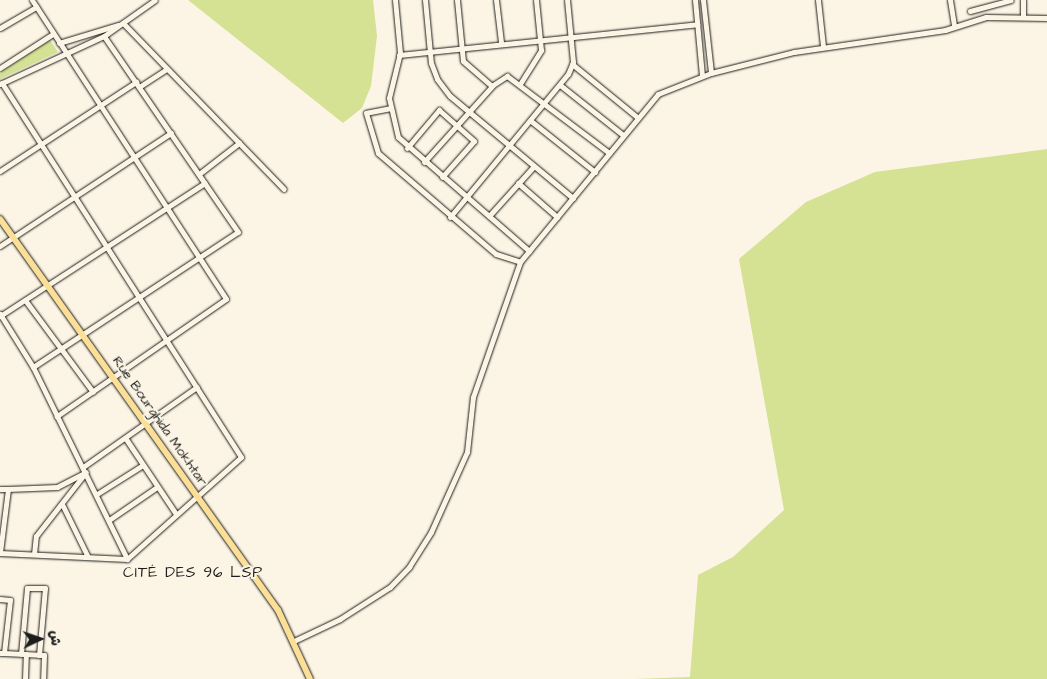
<!DOCTYPE html>
<html>
<head>
<meta charset="utf-8">
<style>
	body { margin:0 }
	#map { position:relative; width:1047px; height:679px; overflow:hidden; background:#fcf5e5; font-family:"Architects Daughter","Playpen Sans Arabic",sans-serif }
	div>[style] { position:absolute }
	[style*='--x'] { left:calc(var(--x)*1px); top:calc(var(--y)*1px); width:calc(var(--w)*1px); rotate:calc(var(--a)*1deg) }
	.green>* { inset:0; background:#d5e193 }
	.roads { filter:drop-shadow(0 0 1px #1c1c1c) drop-shadow(0 0 1px #1c1c1c) }
	.minor>* { height:5px; margin:-2.5px; padding:0 2.5px; transform-origin:2.5px; border-radius:2.5px; background:#fcf5e5 }
	.major>* { height:6px; margin:-3px; padding:0 3px; transform-origin:3px; border-radius:3px; background:#fbdf96 }
	span { translate:-50% -50%; white-space:nowrap; text-align:center; line-height:1.15; -webkit-text-stroke:4px #fcf5e5; paint-order:stroke }
	.street-label { font-size:14px; color:#1c1c1c }
	.neighbourhood-label { font-size:15px; color:#1c1c1c; letter-spacing:1px }
	.north { position:absolute; left:15px; top:614px; width:50px; height:50px; -webkit-text-stroke:4px #fcf5e5; paint-order:stroke; rotate:87deg; font-size:14px; font-weight:700; line-height:20px; text-align:center; color:#1c1c1c }
	.north::after { content:''; display:block; margin:auto; width:18px; height:22px; background:#1c1c1c; clip-path:polygon(50% 0,100% 100%,50% 72%,0 100%) }
</style>
</head>
<body>
<div id="map">
	<div class="green">
		<div style="clip-path:polygon(188px 0,373px 0,377px 36px,371px 86px,362px 108px,343px 123px)"></div>
		<div style="clip-path:polygon(50px 40px,58px 52px,0 79px,0 73px)"></div>
		<div style="clip-path:polygon(1047px 149px,1047px 679px,636px 679px,690px 677px,698px 575px,733px 557px,784px 510px,739px 259px,806px 202px,875px 172px)"></div>
	</div>
	<div class="roads">
		<div class="minor">
			<div style="--x:32;--y:0;--w:356;--a:57"></div>
			<div style="--x:226;--y:299;--w:206;--a:145.3"></div>
			<div style="--x:395;--y:0;--w:53;--a:84.6"></div>
			<div style="--x:400;--y:53;--w:46;--a:103.7"></div>
			<div style="--x:389;--y:98;--w:40;--a:77"></div>
			<div style="--x:398;--y:137;--w:174;--a:41"></div>
			<div style="--x:425;--y:0;--w:63;--a:84.6"></div>
			<div style="--x:431;--y:63;--w:17;--a:69"></div>
			<div style="--x:437;--y:79;--w:21;--a:53"></div>
			<div style="--x:450;--y:96;--w:160;--a:39.7"></div>
			<div style="--x:457;--y:0;--w:61;--a:84.4"></div>
			<div style="--x:463;--y:61;--w:38;--a:41"></div>
			<div style="--x:496;--y:0;--w:42;--a:83.2"></div>
			<div style="--x:695;--y:0;--w:75;--a:84.7"></div>
			<div style="--x:703;--y:0;--w:73;--a:83.7"></div>
			<div style="--x:818;--y:0;--w:46;--a:83.8"></div>
			<div style="--x:950;--y:0;--w:25;--a:81"></div>
			<div style="--x:1023;--y:0;--w:16;--a:90"></div>
			<div style="--x:970;--y:11;--w:42;--a:-15"></div>
			<div style="--x:123;--y:23;--w:231;--a:45.9"></div>
			<div style="--x:0;--y:28;--w:42;--a:-30.3"></div>
			<div style="--x:59;--y:43;--w:62;--a:-17"></div>
			<div style="--x:399;--y:55;--w:300;--a:-5.9"></div>
			<div style="--x:572;--y:64;--w:84;--a:39.2"></div>
			<div style="--x:0;--y:68;--w:63;--a:-32.7"></div>
			<div style="--x:0;--y:84;--w:115;--a:-24.8"></div>
			<div style="--x:104;--y:36;--w:62;--a:-35.2"></div>
			<div style="--x:520;--y:84;--w:40;--a:-58"></div>
			<div style="--x:541;--y:50;--w:50;--a:-95.7"></div>
			<div style="--x:560;--y:85;--w:80;--a:38.4"></div>
			<div style="--x:139;--y:87;--w:33;--a:-33"></div>
			<div style="--x:391;--y:108;--w:25;--a:169"></div>
			<div style="--x:366;--y:113;--w:42;--a:73.3"></div>
			<div style="--x:378;--y:153;--w:155;--a:40.6"></div>
			<div style="--x:496;--y:254;--w:25;--a:18"></div>
			<div style="--x:531;--y:121;--w:82;--a:38.6"></div>
			<div style="--x:407;--y:148;--w:50;--a:-49.9"></div>
			<div style="--x:439;--y:110;--w:47;--a:41.5"></div>
			<div style="--x:474;--y:141;--w:48;--a:131.6"></div>
			<div style="--x:424;--y:162;--w:103;--a:-48.1"></div>
			<div style="--x:493;--y:85;--w:17;--a:-33"></div>
			<div style="--x:507;--y:76;--w:128;--a:37"></div>
			<div style="--x:0;--y:171;--w:163;--a:-33.2"></div>
			<div style="--x:199;--y:174;--w:51;--a:-37.8"></div>
			<div style="--x:518;--y:183;--w:52;--a:41.1"></div>
			<div style="--x:489;--y:216;--w:67;--a:-48"></div>
			<div style="--x:450;--y:217;--w:185;--a:-50.5"></div>
			<div style="--x:568;--y:74;--w:13;--a:-67"></div>
			<div style="--x:573;--y:62;--w:62;--a:-95.5"></div>
			<div style="--x:0;--y:246;--w:205;--a:-33.5"></div>
			<div style="--x:25;--y:300;--w:114;--a:53.5"></div>
			<div style="--x:0;--y:314;--w:62;--a:58.1"></div>
			<div style="--x:33;--y:367;--w:214;--a:63.9"></div>
			<div style="--x:0;--y:316;--w:244;--a:-33"></div>
			<div style="--x:33;--y:367;--w:245;--a:-33.4"></div>
			<div style="--x:238;--y:232;--w:237;--a:-124.4"></div>
			<div style="--x:126;--y:439;--w:90;--a:56.3"></div>
			<div style="--x:83;--y:467;--w:139;--a:-35.1"></div>
			<div style="--x:0;--y:489;--w:8;--a:0"></div>
			<div style="--x:8;--y:489;--w:64;--a:97.2"></div>
			<div style="--x:8;--y:489;--w:49;--a:-2.3"></div>
			<div style="--x:57;--y:487;--w:29;--a:-27"></div>
			<div style="--x:97;--y:494;--w:54;--a:-32.2"></div>
			<div style="--x:62;--y:504;--w:59;--a:63.9"></div>
			<div style="--x:109;--y:520;--w:58;--a:-34.5"></div>
			<div style="--x:0;--y:553;--w:127;--a:2.7"></div>
			<div style="--x:127;--y:559;--w:153;--a:-41.8"></div>
			<div style="--x:241;--y:457;--w:444;--a:-122.6"></div>
			<div style="--x:34;--y:554;--w:18;--a:-84"></div>
			<div style="--x:36;--y:536;--w:81;--a:-52"></div>
			<div style="--x:0;--y:599;--w:10;--a:6"></div>
			<div style="--x:10;--y:600;--w:53;--a:96.5"></div>
			<div style="--x:296;--y:640;--w:49;--a:-25.5"></div>
			<div style="--x:340;--y:619;--w:59;--a:-32.6"></div>
			<div style="--x:390;--y:587;--w:28;--a:-46"></div>
			<div style="--x:409;--y:567;--w:41;--a:-57.8"></div>
			<div style="--x:431;--y:532;--w:88;--a:-65.8"></div>
			<div style="--x:467;--y:452;--w:55;--a:-83.8"></div>
			<div style="--x:473;--y:397;--w:143;--a:-70.8"></div>
			<div style="--x:520;--y:262;--w:217;--a:-50.6"></div>
			<div style="--x:658;--y:94;--w:57;--a:-21.6"></div>
			<div style="--x:711;--y:73;--w:86;--a:-14.2"></div>
			<div style="--x:794;--y:52;--w:153;--a:-8.3"></div>
			<div style="--x:945;--y:30;--w:43;--a:-17.6"></div>
			<div style="--x:986;--y:17;--w:61;--a:0.9"></div>
			<div style="--x:0;--y:653;--w:4;--a:0"></div>
			<div style="--x:4;--y:653;--w:35;--a:3"></div>
			<div style="--x:39;--y:655;--w:67;--a:-84.9"></div>
			<div style="--x:45;--y:588;--w:18;--a:180"></div>
			<div style="--x:27;--y:588;--w:66;--a:95.2"></div>
			<div style="--x:39;--y:655;--w:5;--a:0"></div>
			<div style="--x:44;--y:655;--w:24;--a:92"></div>
			<div style="--x:25;--y:679;--w:25;--a:-88"></div>
		</div>
		<div class="major">
			<div style="--x:0;--y:219;--w:480;--a:54.6"></div>
			<div style="--x:278;--y:610;--w:76;--a:65.1"></div>
		</div>
	</div>
	<div class="street-label">
		<span style="left:160px;top:421px;rotate:55deg">Rue Bourghida Mokhtar</span>
	</div>
	<div class="neighbourhood-label">
		<span style="left:193px;top:573px">CITÉ DES 96 LSP</span>
	</div>
	<div class="north">ش</div>
</div>
</body>
</html>
